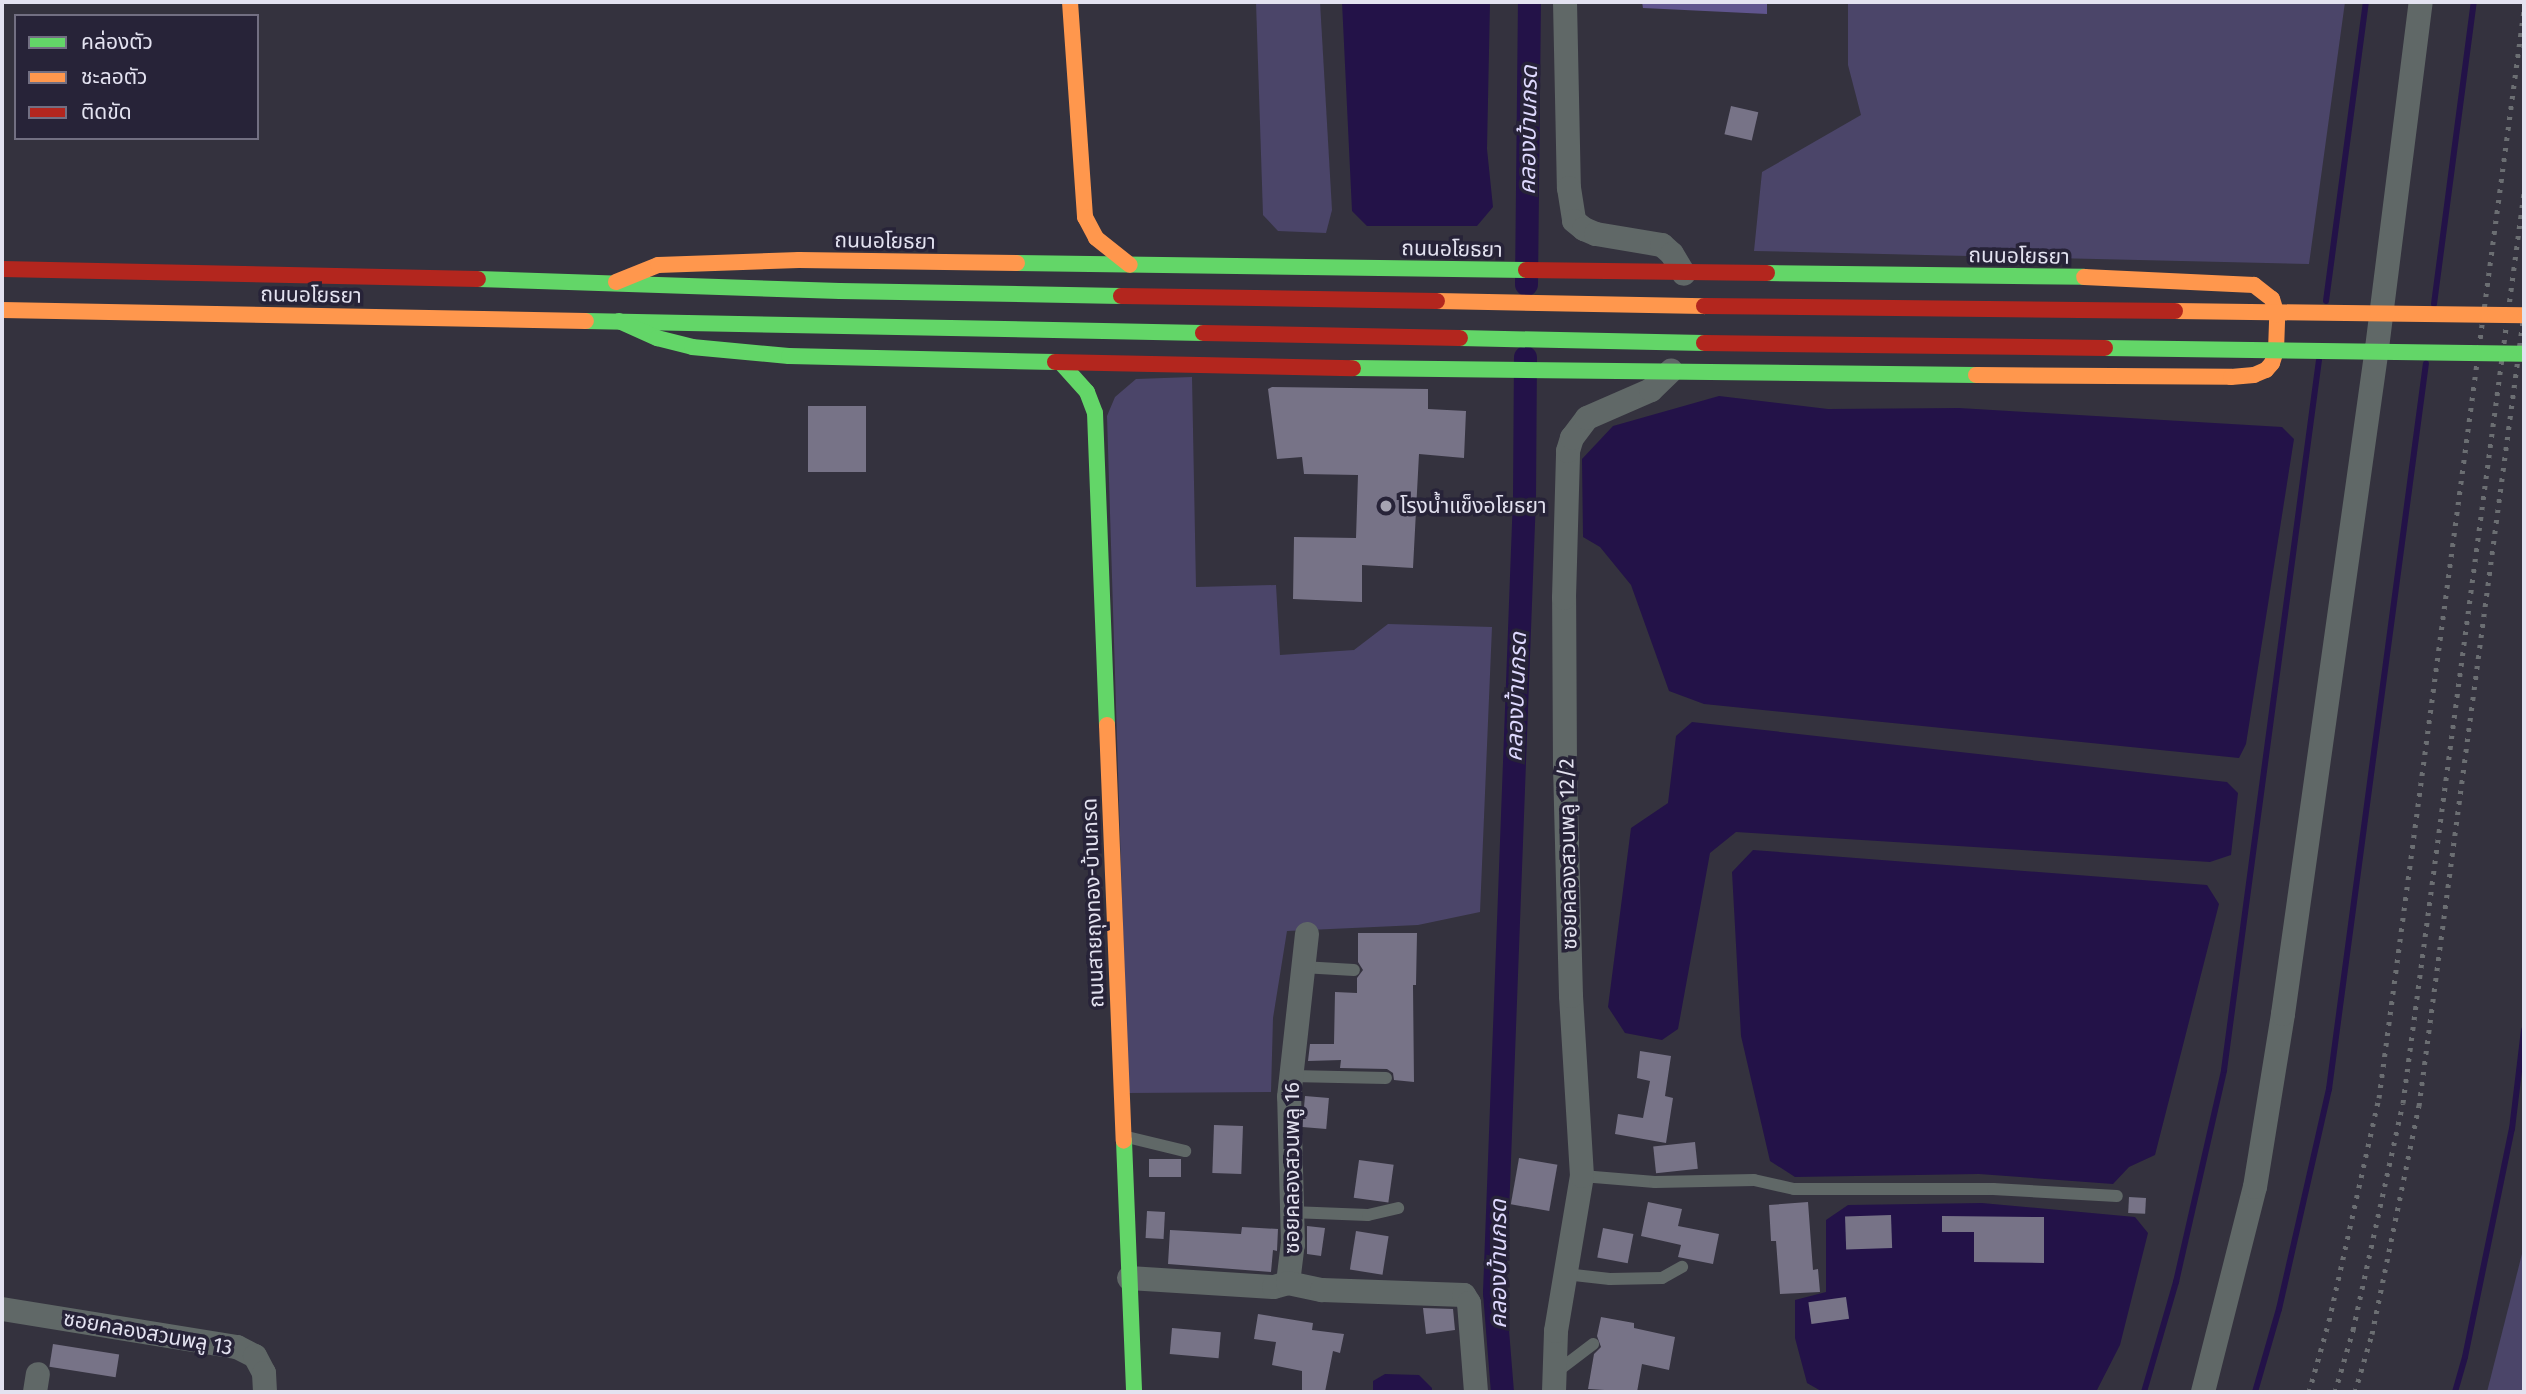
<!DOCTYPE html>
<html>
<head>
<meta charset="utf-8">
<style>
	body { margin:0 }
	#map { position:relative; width:2526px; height:1394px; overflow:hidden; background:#34323e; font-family:"Fira Sans","Noto Sans Thai",sans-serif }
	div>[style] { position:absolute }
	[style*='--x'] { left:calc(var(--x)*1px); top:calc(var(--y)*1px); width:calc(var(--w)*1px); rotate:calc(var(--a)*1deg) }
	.green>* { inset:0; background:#4b4569 }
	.forest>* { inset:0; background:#60558e }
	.water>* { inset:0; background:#231248 }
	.stream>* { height:6px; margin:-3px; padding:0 3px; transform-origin:3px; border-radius:3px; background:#231248 }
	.canal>* { height:23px; margin:-11.5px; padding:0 11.5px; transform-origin:11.5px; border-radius:11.5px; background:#231248 }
	.building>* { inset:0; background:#777387; transform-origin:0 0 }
	.lane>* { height:12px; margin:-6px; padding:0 6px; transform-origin:6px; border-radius:6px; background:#606867 }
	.street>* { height:24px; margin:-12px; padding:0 12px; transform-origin:12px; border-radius:12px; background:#606867 }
	.fast>* { height:16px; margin:-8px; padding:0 8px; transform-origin:8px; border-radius:8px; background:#63d668 }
	.slow>* { height:16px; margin:-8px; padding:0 8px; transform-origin:8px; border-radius:8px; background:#ff974d }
	.jam>* { height:16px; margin:-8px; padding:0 8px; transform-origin:8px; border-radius:8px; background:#b3261e }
	.rail>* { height:5px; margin-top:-2.5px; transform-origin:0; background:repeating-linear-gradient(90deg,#6b6e72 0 3.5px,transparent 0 10.5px) }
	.fast-bridge>* { height:16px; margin:-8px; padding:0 8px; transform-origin:8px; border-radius:8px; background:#63d668 }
	.slow-bridge>* { height:16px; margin:-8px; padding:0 8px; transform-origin:8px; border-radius:8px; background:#ff974d }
	.jam-bridge>* { height:16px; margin:-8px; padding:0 8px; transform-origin:8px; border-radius:8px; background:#b3261e }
	.dots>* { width:19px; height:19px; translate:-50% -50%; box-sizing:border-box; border:4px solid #272338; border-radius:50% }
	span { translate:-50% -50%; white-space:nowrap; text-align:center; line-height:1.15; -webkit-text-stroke:7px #272338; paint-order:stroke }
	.street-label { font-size:21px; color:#e3e2f0 }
	.poi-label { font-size:21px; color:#e3e2f0 }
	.left { translate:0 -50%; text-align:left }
	.water-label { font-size:23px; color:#ded9fe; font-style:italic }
	.frame { position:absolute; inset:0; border:4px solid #e3e2f0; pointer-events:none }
	.legend { position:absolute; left:14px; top:14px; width:245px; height:126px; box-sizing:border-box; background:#272338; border:2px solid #726f82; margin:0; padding:9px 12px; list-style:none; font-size:21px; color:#e3e2f0 }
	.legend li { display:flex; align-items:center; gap:14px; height:35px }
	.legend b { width:35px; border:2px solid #726f82 }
</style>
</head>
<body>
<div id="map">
	<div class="green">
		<div style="clip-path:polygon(1256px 2px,1320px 2px,1332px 210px,1326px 233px,1278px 231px,1263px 215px)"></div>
		<div style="clip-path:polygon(1848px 2px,2345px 2px,2309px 264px,1754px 251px,1762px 172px,1861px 115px,1848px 65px)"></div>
		<div style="clip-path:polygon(1192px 377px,1196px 587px,1276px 585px,1280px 655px,1354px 650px,1388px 624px,1492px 627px,1480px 912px,1418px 925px,1287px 931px,1273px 1018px,1271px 1092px,1128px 1093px,1107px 416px,1115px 397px,1136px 379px)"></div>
		<div style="clip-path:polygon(2524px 1246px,2524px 1392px,2487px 1392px)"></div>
	</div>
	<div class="forest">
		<div style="clip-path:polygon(1642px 2px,1767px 2px,1767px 14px,1643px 8px)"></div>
	</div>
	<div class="water">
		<div style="clip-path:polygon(1342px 2px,1490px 2px,1487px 149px,1493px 207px,1477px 226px,1367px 226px,1352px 211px)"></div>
		<div style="clip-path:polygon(1719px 396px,1828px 409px,1959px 408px,2282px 427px,2294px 439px,2246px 744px,2239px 758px,1704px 704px,1669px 691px,1631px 585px,1600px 547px,1583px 537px,1582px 459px,1613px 426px)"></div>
		<div style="clip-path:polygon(1692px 722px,2227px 782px,2238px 793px,2231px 855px,2210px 862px,1736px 832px,1710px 853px,1678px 1029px,1662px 1040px,1625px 1033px,1608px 1007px,1631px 828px,1668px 803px,1676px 736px)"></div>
		<div style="clip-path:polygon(1753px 850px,2207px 885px,2219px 904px,2155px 1155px,2129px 1167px,2113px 1184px,1979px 1174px,1795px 1177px,1770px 1161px,1741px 1036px,1732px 872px)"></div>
		<div style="clip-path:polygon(1982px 1203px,2135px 1217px,2148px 1233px,2120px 1345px,2096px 1392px,1821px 1391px,1807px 1383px,1795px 1338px,1795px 1300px,1826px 1292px,1826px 1220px,1848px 1205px)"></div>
		<div style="clip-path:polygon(1385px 1374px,1419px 1375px,1432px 1388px,1432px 1392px,1373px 1392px,1373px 1381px)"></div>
	</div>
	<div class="stream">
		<div style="--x:2326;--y:301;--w:302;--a:-82.4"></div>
		<div style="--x:2434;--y:304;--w:305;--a:-82.5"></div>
		<div style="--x:2144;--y:1392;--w:115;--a:-73.8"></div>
		<div style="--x:2176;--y:1282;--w:217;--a:-77.2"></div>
		<div style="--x:2224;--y:1070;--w:716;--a:-82.38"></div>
		<div style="--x:2255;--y:1392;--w:86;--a:-73.9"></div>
		<div style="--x:2279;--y:1309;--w:226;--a:-77.2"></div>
		<div style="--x:2329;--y:1089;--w:732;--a:-82.39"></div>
		<div style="--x:2455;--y:1392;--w:36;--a:-74"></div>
		<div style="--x:2465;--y:1357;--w:233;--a:-78.4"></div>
		<div style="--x:2512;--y:1129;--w:100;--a:-83.1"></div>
	</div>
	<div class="canal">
		<div style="--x:1526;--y:284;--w:282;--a:-89.4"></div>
		<div style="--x:1502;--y:1392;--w:100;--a:-94.6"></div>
		<div style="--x:1494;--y:1292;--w:796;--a:-87.84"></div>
		<div style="--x:1524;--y:497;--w:140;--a:-89.6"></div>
	</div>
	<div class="building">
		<div style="left:1731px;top:106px;width:28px;height:29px;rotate:13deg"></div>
		<div style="clip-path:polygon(1272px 387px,1428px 389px,1428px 409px,1466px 411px,1464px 458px,1419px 454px,1413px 568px,1362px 565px,1362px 602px,1293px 599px,1294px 537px,1356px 538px,1358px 475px,1304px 474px,1302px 457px,1277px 459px,1268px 389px)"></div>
		<div style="left:808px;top:406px;width:58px;height:66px"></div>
		<div style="clip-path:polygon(1358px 933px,1417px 933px,1416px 985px,1413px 985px,1414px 1082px,1394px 1080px,1393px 1073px,1387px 1069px,1340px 1068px,1341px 1060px,1308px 1061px,1310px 1044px,1334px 1044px,1335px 992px,1357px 993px,1357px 978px,1363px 970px,1358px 962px)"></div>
		<div style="clip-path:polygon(1640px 1051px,1671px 1056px,1665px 1096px,1673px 1098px,1666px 1143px,1615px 1134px,1618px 1114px,1643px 1118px,1650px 1081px,1637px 1078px)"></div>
		<div style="left:1305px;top:1096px;width:24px;height:31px;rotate:5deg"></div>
		<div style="left:1214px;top:1125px;width:29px;height:48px;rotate:2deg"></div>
		<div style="left:1695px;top:1142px;width:27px;height:42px;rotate:84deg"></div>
		<div style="left:1519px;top:1158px;width:39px;height:47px;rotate:10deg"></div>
		<div style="left:1149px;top:1159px;width:32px;height:18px"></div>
		<div style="left:1359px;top:1160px;width:35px;height:38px;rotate:8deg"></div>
		<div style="left:2129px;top:1197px;width:17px;height:16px;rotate:3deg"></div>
		<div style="clip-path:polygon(1648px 1202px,1682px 1209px,1678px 1226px,1719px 1234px,1713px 1264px,1678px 1257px,1681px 1245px,1641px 1236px)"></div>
		<div style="clip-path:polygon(1808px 1202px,1813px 1270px,1818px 1269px,1820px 1292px,1780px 1294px,1776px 1241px,1771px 1241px,1769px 1205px)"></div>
		<div style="left:1147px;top:1211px;width:18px;height:27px;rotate:3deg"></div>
		<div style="left:1891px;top:1215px;width:33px;height:46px;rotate:88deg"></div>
		<div style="clip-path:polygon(1942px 1216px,2044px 1217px,2044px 1263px,1974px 1262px,1974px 1232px,1942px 1232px)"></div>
		<div style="clip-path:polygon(1307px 1226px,1325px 1228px,1321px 1256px,1307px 1254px)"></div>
		<div style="clip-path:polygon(1242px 1227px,1278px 1229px,1277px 1251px,1273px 1250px,1271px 1272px,1168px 1264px,1170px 1230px,1241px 1234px)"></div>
		<div style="left:1603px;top:1228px;width:31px;height:30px;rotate:11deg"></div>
		<div style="left:1356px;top:1231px;width:33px;height:39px;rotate:9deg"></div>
		<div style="left:1846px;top:1297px;width:22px;height:38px;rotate:82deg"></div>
		<div style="clip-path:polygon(1423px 1308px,1453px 1309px,1455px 1330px,1426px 1334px)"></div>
		<div style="clip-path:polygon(1258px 1314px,1313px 1323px,1312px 1330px,1344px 1334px,1340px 1353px,1333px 1351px,1325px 1392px,1302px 1392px,1302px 1371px,1272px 1365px,1276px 1342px,1254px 1339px)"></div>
		<div style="clip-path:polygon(1601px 1317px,1634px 1323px,1634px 1328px,1675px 1337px,1669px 1370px,1642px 1364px,1637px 1392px,1588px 1389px,1594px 1354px,1601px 1347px,1597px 1336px)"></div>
		<div style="left:1172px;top:1328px;width:49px;height:26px;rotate:5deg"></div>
		<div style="left:53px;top:1344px;width:67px;height:23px;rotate:9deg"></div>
	</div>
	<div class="lane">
		<div style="--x:1302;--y:967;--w:52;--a:3.3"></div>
		<div style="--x:1291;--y:1076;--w:95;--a:1.2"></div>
		<div style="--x:1127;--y:1137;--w:60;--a:13.6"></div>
		<div style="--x:1582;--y:1176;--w:73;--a:4.7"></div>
		<div style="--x:1655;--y:1182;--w:99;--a:-1.2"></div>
		<div style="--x:1754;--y:1180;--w:41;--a:12.7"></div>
		<div style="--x:1794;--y:1189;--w:199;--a:0"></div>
		<div style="--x:1993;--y:1189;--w:124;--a:3.2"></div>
		<div style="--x:1291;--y:1212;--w:77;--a:2.2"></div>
		<div style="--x:1368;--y:1215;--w:31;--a:-13"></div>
		<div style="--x:1565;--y:1274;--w:45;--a:6.3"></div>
		<div style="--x:1610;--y:1279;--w:52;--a:-1.1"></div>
		<div style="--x:1662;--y:1278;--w:23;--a:-29"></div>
		<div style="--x:1555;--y:1373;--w:48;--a:-37.3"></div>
	</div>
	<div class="street">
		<div style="--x:1565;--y:2;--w:186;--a:88.8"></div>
		<div style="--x:1569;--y:188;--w:33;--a:81"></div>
		<div style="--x:1574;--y:221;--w:13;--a:39"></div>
		<div style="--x:1584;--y:229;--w:13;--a:23"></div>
		<div style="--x:1596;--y:234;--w:67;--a:9.5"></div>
		<div style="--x:1662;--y:245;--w:13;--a:42"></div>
		<div style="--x:1672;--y:254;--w:23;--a:59"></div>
		<div style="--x:1129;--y:1278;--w:145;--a:3.6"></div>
		<div style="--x:1274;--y:1287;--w:15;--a:-16"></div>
		<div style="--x:1288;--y:1283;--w:38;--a:-83"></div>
		<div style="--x:1293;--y:1245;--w:148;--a:-91.5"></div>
		<div style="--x:1289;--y:1097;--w:164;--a:-83.7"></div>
		<div style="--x:1288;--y:1283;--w:35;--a:12"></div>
		<div style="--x:1322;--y:1290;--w:142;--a:2"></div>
		<div style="--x:1464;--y:1295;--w:9;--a:58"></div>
		<div style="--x:1469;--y:1303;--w:89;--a:85.5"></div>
		<div style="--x:2;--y:1309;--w:238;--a:9.2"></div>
		<div style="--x:237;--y:1347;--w:20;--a:27"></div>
		<div style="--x:255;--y:1356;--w:19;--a:62"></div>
		<div style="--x:264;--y:1373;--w:19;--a:87"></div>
		<div style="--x:35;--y:1392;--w:18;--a:-81"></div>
		<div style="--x:1554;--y:1392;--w:61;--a:-88.1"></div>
		<div style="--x:1556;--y:1331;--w:157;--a:-80.5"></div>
		<div style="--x:1582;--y:1176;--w:180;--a:-93.5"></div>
		<div style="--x:1571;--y:996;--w:228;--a:-91.5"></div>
		<div style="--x:1565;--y:768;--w:170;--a:-90.3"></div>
		<div style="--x:1564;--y:598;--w:147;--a:-88.4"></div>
		<div style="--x:1568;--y:451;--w:14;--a:-73"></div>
		<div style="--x:1572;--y:438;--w:25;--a:-53"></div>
		<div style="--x:1587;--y:418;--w:70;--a:-23.6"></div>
		<div style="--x:1651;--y:390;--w:28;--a:-44"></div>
		<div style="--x:2203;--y:1392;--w:211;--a:-75.8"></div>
		<div style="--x:2255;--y:1187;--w:175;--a:-80.8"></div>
		<div style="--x:2283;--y:1014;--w:673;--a:-81.97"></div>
		<div style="--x:2377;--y:348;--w:349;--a:-82.8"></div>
	</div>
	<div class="fast">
		<div style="--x:1017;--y:263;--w:509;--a:0.79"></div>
		<div style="--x:1767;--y:273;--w:317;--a:0.7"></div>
		<div style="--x:478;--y:279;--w:362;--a:1.9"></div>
		<div style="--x:840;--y:291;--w:281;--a:1"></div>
		<div style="--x:586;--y:321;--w:617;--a:1.11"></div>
		<div style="--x:619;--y:321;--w:42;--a:24.1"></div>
		<div style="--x:657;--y:338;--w:36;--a:14"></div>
		<div style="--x:692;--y:347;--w:97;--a:5.3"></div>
		<div style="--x:789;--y:356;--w:266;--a:1.3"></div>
		<div style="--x:1460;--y:338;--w:244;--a:1.2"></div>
		<div style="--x:1061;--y:363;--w:39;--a:48"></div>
		<div style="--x:1087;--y:392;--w:22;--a:69"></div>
		<div style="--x:1095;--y:413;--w:312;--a:87.8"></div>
		<div style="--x:1353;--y:368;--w:623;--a:0.64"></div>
		<div style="--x:1124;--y:1141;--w:251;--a:87.7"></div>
	</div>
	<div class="slow">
		<div style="--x:1070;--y:2;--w:216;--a:86"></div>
		<div style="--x:1085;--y:217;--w:24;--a:62"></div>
		<div style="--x:1096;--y:238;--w:43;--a:38.5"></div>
		<div style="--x:616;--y:282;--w:45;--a:-22"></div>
		<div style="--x:658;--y:265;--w:141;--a:-2"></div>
		<div style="--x:799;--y:260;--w:218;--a:0.8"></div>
		<div style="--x:1437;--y:301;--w:267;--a:1.1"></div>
		<div style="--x:2;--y:310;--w:584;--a:1.08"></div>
		<div style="--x:1976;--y:375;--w:255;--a:0.4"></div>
		<div style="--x:2231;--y:377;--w:23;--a:-5"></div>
		<div style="--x:2254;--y:375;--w:13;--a:-23"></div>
		<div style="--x:2266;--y:370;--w:9;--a:-49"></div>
		<div style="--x:2272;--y:363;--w:13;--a:-72"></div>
		<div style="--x:2276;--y:351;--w:36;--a:-88"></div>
		<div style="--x:2277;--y:315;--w:17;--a:-107"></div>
		<div style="--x:2272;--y:299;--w:23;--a:-142"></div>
		<div style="--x:2254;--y:285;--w:170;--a:-177.3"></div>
		<div style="--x:1107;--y:725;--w:416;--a:87.7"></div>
	</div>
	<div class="jam">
		<div style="--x:2;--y:269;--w:476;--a:1.2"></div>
		<div style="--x:1526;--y:270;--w:241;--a:0.7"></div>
		<div style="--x:1121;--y:296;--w:316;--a:0.9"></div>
		<div style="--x:1203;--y:333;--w:257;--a:1.1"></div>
		<div style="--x:1055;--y:362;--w:298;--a:1.2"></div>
	</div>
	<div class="rail">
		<div style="--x:2309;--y:1392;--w:74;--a:-74.3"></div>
		<div style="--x:2329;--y:1321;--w:229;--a:-77.4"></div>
		<div style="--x:2379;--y:1098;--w:1098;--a:-82.41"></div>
		<div style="--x:2335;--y:1392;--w:65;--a:-73.8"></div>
		<div style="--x:2353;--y:1330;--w:232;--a:-77.6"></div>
		<div style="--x:2403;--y:1103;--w:919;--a:-82.43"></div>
		<div style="--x:2355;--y:1392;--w:60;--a:-73.7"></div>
		<div style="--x:2372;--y:1334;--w:233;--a:-78.4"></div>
		<div style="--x:2419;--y:1106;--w:800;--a:-82.46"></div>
	</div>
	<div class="fast-bridge">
		<div style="--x:2105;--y:348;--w:419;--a:0.8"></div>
	</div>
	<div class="slow-bridge">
		<div style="--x:2175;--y:311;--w:349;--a:0.7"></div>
	</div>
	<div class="jam-bridge">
		<div style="--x:1704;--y:306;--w:471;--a:0.6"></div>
		<div style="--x:1704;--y:343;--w:401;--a:0.7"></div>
	</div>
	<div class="dots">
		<div style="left:1386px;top:506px;background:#a6a4b2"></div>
	</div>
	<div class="street-label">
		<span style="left:885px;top:241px;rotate:1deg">ถนนอโยธยา</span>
		<span style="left:1452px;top:249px;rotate:1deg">ถนนอโยธยา</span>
		<span style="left:2019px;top:256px;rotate:1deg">ถนนอโยธยา</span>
		<span style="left:311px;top:295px;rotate:1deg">ถนนอโยธยา</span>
		<span style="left:1568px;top:854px;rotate:-91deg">ซอยคลองสวนพลู 12/2</span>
		<span style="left:1093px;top:903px;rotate:-92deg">ถนนสายถุงทอง-บ้านกรด</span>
		<span style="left:1292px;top:1168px;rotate:-90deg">ซอยคลองสวนพลู 16</span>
		<span style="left:148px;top:1333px;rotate:10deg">ซอยคลองสวนพลู 13</span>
	</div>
	<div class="poi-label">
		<span class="left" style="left:1400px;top:506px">โรงน้ำแข็งอโยธยา</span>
	</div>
	<div class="water-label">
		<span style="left:1528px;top:130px;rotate:-89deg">คลองบ้านกรด</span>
		<span style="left:1516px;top:697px;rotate:-88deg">คลองบ้านกรด</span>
		<span style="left:1498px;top:1264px;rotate:-90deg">คลองบ้านกรด</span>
	</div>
	<div class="frame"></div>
	<ul class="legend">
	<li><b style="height:9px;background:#63d668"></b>คล่องตัว</li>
	<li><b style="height:9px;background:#ff974d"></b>ชะลอตัว</li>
	<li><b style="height:9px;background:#b3261e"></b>ติดขัด</li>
	</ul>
</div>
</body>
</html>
